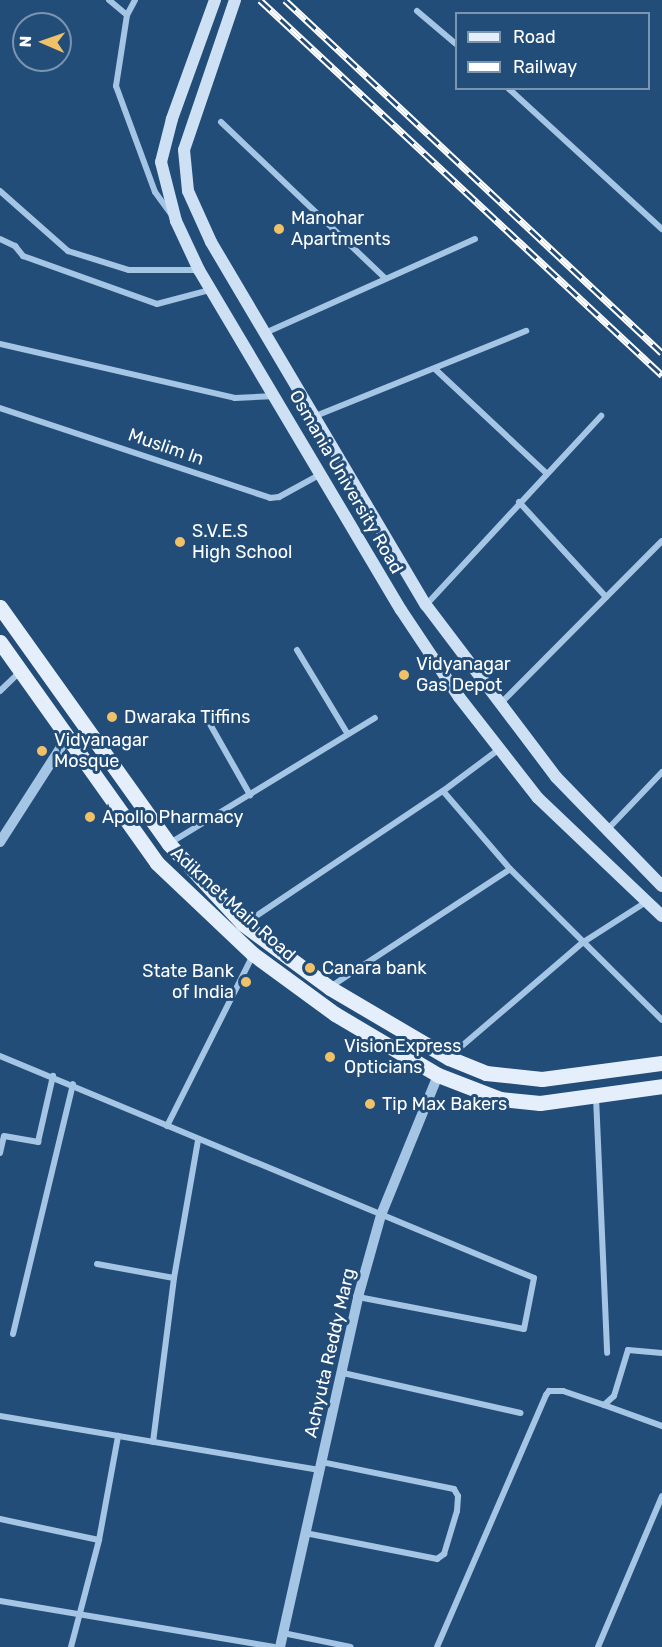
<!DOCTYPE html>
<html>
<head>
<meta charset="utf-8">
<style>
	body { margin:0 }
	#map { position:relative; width:662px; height:1647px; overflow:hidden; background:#234d79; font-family:Rubik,sans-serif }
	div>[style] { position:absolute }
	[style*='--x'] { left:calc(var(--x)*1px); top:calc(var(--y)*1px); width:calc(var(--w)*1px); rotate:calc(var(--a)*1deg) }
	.minor>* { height:6px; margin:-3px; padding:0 3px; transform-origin:3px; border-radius:3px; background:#a5c5e4 }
	.tertiary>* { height:10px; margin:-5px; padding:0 5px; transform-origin:5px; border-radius:5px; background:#a5c5e4 }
	.secondary>* { height:12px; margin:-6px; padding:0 6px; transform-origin:6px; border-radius:6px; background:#cee0f4 }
	.primary>* { height:15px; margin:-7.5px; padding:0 7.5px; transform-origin:7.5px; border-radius:7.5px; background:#e5effc }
	.rail>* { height:7px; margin-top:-3.5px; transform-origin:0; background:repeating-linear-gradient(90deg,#234d79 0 14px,#fff 0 28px); box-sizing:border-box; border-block:2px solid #fff }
	.dots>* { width:16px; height:16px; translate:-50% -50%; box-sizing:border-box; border:3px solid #234d79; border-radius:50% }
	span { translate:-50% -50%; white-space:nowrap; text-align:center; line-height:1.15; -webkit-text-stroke:6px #234d79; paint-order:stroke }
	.poi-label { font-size:18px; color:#fff }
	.left { translate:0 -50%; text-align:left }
	.right { translate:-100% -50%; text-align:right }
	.street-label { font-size:18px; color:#fff }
	.legend { position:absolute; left:455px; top:12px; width:195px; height:78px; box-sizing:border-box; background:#234d79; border:2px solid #7b94af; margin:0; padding:8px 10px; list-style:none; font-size:18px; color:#fff }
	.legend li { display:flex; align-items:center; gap:12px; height:30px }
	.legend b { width:30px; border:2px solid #7b94af }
	.north { position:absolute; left:12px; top:12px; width:60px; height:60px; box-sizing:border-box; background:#234d79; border:2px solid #7b94af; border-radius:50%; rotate:272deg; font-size:16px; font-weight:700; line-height:24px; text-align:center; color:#fff }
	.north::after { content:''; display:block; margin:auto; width:21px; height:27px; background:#efc168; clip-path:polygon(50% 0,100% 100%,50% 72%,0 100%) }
</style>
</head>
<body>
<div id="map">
	<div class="minor">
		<div style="--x:109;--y:0;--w:23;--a:40"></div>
		<div style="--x:135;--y:0;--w:17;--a:118"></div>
		<div style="--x:127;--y:15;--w:72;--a:98.8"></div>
		<div style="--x:116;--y:86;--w:113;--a:69.8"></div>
		<div style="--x:155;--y:192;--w:26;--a:54"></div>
		<div style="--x:417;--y:11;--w:51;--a:40.2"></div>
		<div style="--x:508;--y:88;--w:209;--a:42.5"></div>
		<div style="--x:221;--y:122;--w:225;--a:43.6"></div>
		<div style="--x:0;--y:191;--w:91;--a:41.4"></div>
		<div style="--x:68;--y:251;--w:64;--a:17.3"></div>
		<div style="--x:129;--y:270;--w:70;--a:0"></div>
		<div style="--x:0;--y:239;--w:17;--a:25"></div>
		<div style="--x:15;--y:246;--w:13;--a:51"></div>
		<div style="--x:23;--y:256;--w:142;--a:19.7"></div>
		<div style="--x:157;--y:304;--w:55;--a:-14.8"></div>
		<div style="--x:265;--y:333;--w:230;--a:-24.1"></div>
		<div style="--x:0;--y:344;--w:241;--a:12.9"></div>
		<div style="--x:235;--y:398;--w:40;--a:-2.9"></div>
		<div style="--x:435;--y:369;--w:152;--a:43.1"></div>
		<div style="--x:0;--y:408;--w:285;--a:18.4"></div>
		<div style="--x:270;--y:498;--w:9;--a:-6"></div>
		<div style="--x:279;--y:497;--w:46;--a:-28.8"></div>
		<div style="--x:313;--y:417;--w:230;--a:-22"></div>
		<div style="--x:519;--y:502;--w:129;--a:47.5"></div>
		<div style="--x:426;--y:605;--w:258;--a:-47.2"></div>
		<div style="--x:297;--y:650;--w:97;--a:58.9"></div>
		<div style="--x:0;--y:691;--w:28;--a:-44"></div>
		<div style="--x:501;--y:703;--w:228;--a:-45.2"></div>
		<div style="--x:202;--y:710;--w:98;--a:60.5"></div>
		<div style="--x:443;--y:791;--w:103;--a:49.3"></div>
		<div style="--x:510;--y:869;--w:214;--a:44.8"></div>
		<div style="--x:607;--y:830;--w:80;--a:-46.5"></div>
		<div style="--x:170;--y:843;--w:240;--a:-31.4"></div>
		<div style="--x:244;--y:924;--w:239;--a:-33.8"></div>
		<div style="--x:443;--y:791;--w:69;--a:-36.7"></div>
		<div style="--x:330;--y:987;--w:215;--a:-33.2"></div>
		<div style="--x:0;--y:1056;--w:578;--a:22.57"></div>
		<div style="--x:534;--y:1278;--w:52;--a:101.1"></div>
		<div style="--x:524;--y:1329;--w:169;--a:-169.1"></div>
		<div style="--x:449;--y:1057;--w:175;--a:-40.6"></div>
		<div style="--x:582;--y:943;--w:76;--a:-32.6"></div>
		<div style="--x:596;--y:1097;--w:256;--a:87.5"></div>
		<div style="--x:167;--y:1126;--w:191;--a:-63.3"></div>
		<div style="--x:0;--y:1153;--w:17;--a:-77"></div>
		<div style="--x:4;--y:1136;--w:35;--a:10"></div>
		<div style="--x:38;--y:1142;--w:68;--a:-77.2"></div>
		<div style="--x:97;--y:1264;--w:78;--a:10.3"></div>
		<div style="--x:13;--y:1334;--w:257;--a:-76.5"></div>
		<div style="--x:343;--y:1373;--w:182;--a:12.7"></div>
		<div style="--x:604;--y:1405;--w:62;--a:19.9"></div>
		<div style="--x:0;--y:1416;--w:324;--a:9.6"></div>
		<div style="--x:153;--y:1442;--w:165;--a:-82.7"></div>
		<div style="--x:174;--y:1278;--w:139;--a:-80.1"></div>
		<div style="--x:0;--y:1519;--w:101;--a:12"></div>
		<div style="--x:305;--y:1533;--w:135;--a:11.1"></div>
		<div style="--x:437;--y:1559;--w:9;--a:-36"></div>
		<div style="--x:444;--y:1554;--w:45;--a:-73.2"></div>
		<div style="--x:457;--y:1511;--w:15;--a:-86"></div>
		<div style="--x:458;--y:1496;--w:8;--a:-120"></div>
		<div style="--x:454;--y:1489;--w:136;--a:-168.5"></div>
		<div style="--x:0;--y:1601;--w:278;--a:9.5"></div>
		<div style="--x:283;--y:1633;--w:69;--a:11.6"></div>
		<div style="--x:71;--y:1647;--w:111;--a:-75.3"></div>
		<div style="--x:99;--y:1540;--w:106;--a:-79.6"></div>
		<div style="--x:437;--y:1647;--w:275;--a:-66.6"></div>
		<div style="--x:546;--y:1395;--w:5;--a:-53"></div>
		<div style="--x:549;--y:1391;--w:14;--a:0"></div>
		<div style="--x:563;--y:1391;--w:43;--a:18.9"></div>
		<div style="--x:604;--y:1405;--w:13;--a:-42"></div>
		<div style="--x:614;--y:1396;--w:48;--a:-73.1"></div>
		<div style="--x:628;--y:1350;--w:34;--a:5"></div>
		<div style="--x:598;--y:1647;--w:164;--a:-67"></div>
	</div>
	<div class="tertiary">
		<div style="--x:0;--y:842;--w:122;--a:-57.3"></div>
		<div style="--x:280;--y:1647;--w:359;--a:-77.4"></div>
		<div style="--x:358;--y:1297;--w:85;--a:-74.3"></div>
		<div style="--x:381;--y:1215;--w:151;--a:-67.8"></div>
	</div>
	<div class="secondary">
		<div style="--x:215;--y:0;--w:127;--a:109.9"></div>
		<div style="--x:172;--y:119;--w:44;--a:104.3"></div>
		<div style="--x:161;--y:162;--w:61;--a:75.7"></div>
		<div style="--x:176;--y:221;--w:54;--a:64.9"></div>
		<div style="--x:199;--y:270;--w:395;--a:59.3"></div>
		<div style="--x:401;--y:610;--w:105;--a:56.3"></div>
		<div style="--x:459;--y:697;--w:128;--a:52"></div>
		<div style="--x:538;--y:798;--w:171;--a:43.6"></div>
		<div style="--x:235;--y:0;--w:158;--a:108.8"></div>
		<div style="--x:184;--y:150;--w:41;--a:84.4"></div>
		<div style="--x:188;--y:191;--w:56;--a:65.7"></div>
		<div style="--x:211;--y:242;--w:422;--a:59.4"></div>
		<div style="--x:426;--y:605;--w:216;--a:52.9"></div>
		<div style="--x:556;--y:777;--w:152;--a:45.8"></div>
	</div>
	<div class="primary">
		<div style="--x:0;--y:607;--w:291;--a:54.5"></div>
		<div style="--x:169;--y:844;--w:109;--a:47.2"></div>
		<div style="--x:243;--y:924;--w:108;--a:36.3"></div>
		<div style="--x:330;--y:988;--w:138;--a:30.5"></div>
		<div style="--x:449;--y:1058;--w:40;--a:22"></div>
		<div style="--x:486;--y:1073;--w:56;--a:6.1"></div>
		<div style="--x:542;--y:1079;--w:121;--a:-7.6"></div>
		<div style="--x:0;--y:642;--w:271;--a:54.6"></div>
		<div style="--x:157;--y:863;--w:132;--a:43.5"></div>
		<div style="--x:253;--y:954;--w:102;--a:36.2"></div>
		<div style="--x:335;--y:1014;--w:120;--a:30.6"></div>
		<div style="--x:438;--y:1075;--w:66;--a:21.2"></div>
		<div style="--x:500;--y:1099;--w:40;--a:5.7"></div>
		<div style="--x:540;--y:1103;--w:123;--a:-7.9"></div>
	</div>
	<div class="rail">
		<div style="--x:260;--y:0;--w:550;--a:43.01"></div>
		<div style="--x:285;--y:0;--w:516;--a:43.12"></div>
	</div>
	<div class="dots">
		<div style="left:279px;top:229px;background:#efc168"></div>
		<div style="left:180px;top:542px;background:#efc168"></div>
		<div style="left:404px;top:675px;background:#efc168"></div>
		<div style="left:112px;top:717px;background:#efc168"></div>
		<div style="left:42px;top:751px;background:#efc168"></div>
		<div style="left:90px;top:817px;background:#efc168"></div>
		<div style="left:310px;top:968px;background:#efc168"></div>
		<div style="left:246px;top:982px;background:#efc168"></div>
		<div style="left:330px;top:1057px;background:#efc168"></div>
		<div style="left:370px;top:1104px;background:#efc168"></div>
	</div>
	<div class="poi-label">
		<span class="left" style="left:291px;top:229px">Manohar<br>Apartments</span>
		<span class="left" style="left:192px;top:542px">S.V.E.S<br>High School</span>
		<span class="left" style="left:416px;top:675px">Vidyanagar<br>Gas Depot</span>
		<span class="left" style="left:124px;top:717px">Dwaraka Tiffins</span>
		<span class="left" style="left:54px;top:751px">Vidyanagar<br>Mosque</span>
		<span class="left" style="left:102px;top:817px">Apollo Pharmacy</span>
		<span class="left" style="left:322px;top:968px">Canara bank</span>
		<span class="right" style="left:234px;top:982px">State Bank<br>of India</span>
		<span class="left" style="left:344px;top:1057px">VisionExpress<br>Opticians</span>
		<span class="left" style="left:382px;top:1104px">Tip Max Bakers</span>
	</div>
	<div class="street-label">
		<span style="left:166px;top:447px;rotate:19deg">Muslim ln</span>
		<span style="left:346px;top:482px;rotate:60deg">Osmania University Road</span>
		<span style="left:233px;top:904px;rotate:42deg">Adikmet Main Road</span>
		<span style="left:330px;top:1353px;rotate:-77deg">Achyuta Reddy Marg</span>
	</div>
	<ul class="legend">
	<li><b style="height:8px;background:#e5effc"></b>Road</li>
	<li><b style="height:8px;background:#fff"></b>Railway</li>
	</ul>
	<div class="north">N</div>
</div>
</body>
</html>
